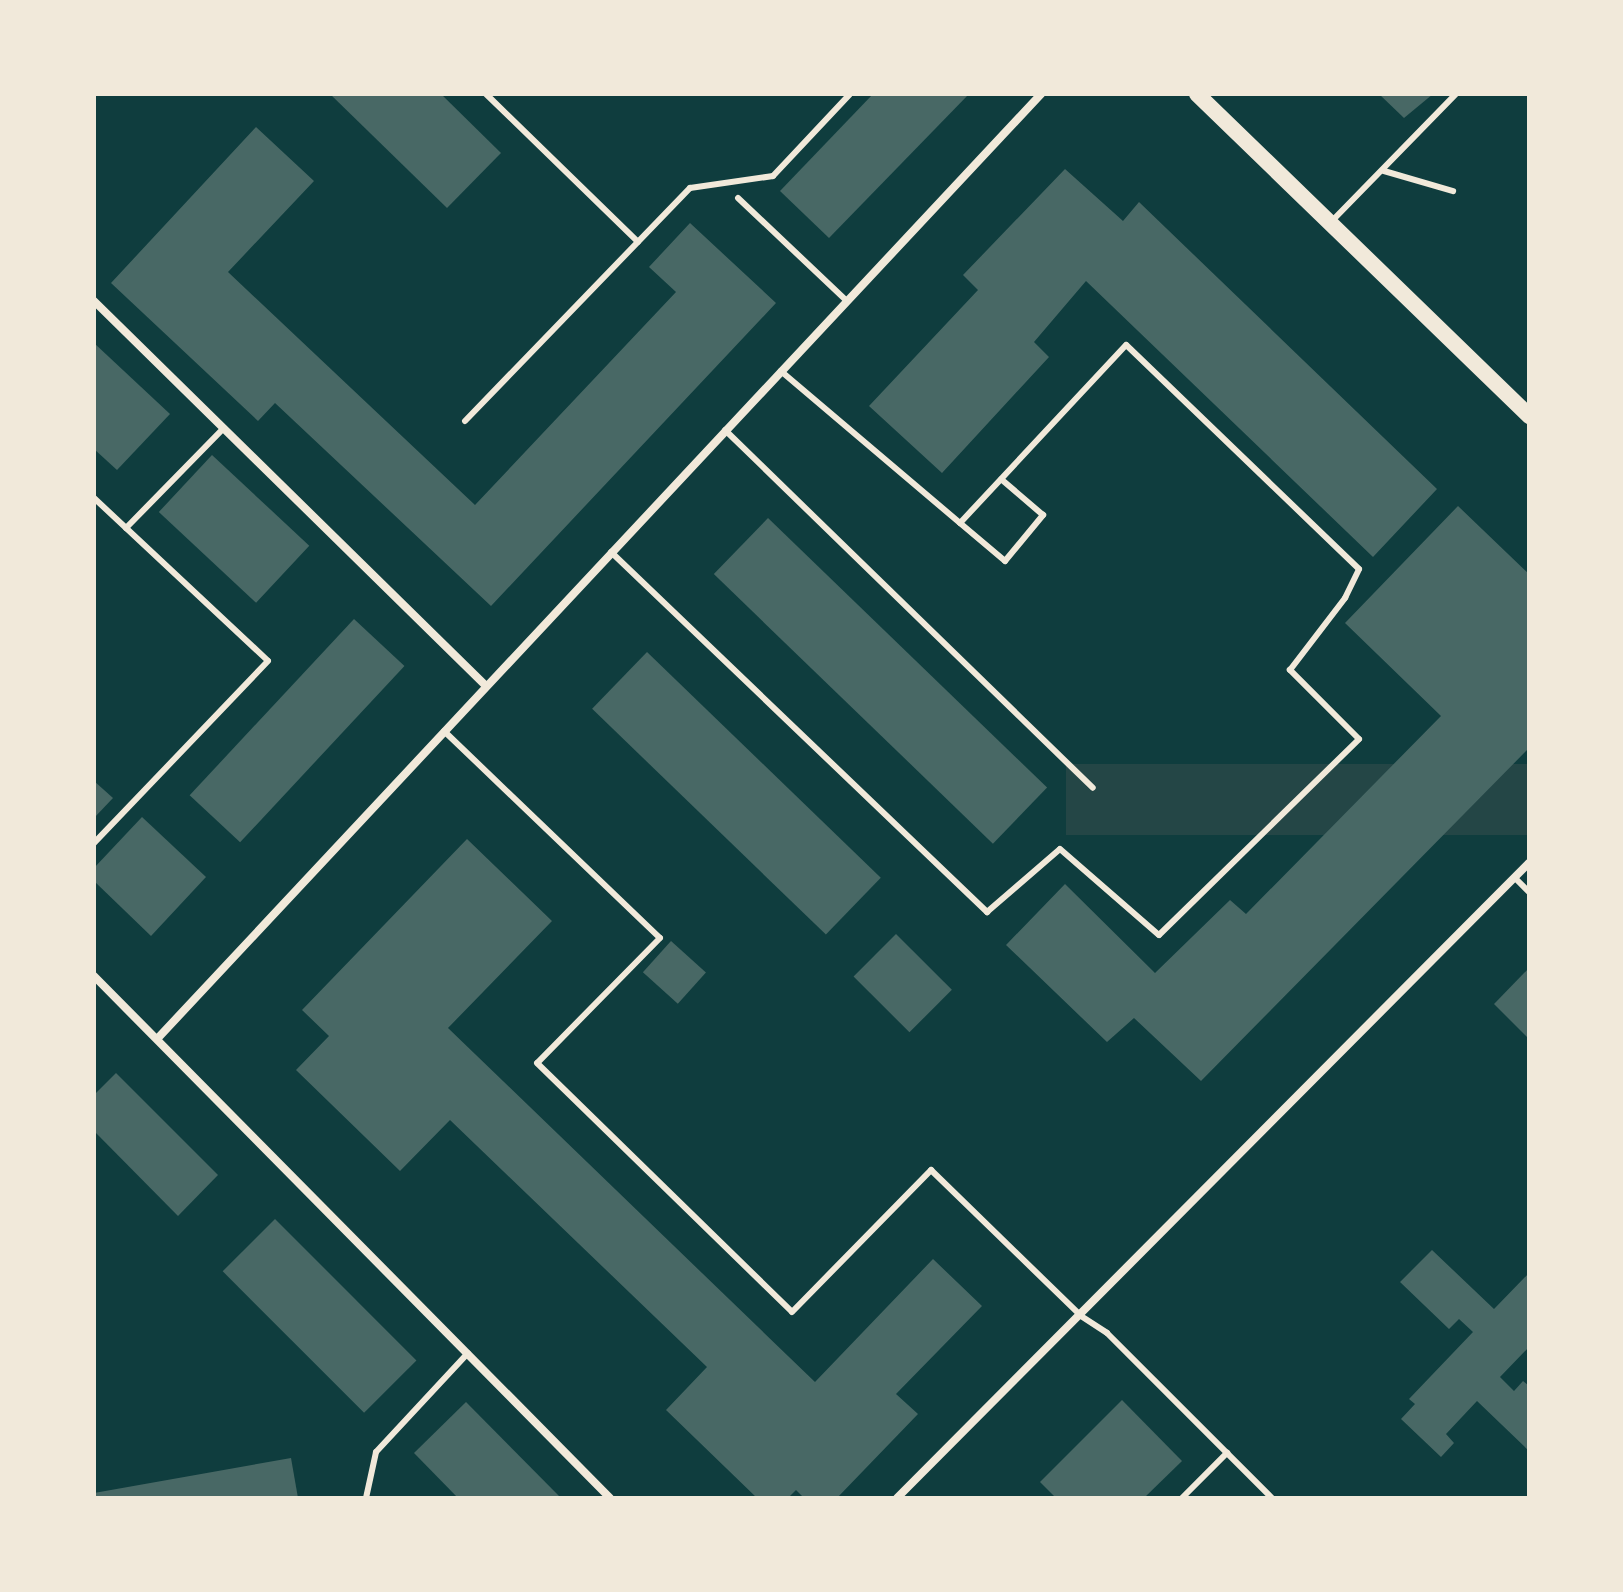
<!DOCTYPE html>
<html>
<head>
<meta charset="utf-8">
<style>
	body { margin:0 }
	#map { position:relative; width:1623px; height:1592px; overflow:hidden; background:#0f3d3e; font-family:"Alegreya Sans",sans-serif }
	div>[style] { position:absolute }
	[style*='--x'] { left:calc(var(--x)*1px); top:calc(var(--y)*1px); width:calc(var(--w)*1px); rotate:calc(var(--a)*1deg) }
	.green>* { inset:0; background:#244646; transform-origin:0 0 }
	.building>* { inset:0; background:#486865; transform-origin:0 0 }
	.service>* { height:6px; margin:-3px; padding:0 3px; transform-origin:3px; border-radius:3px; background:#f1e9da }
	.minor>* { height:8px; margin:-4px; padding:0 4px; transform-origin:4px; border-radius:4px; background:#f1e9da }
	.secondary>* { height:16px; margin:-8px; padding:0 8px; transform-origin:8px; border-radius:8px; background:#f1e9da }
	span { translate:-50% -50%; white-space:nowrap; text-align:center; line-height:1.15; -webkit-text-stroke:6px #f1e9da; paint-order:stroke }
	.frame { position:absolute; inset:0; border:96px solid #f1e9da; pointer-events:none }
</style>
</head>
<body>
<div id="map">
	<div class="green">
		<div style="left:1529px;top:764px;width:71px;height:463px;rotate:90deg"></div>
	</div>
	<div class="building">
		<div style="clip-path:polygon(330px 94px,441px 94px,501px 153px,447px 208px)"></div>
		<div style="clip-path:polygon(873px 94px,969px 94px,829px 238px,780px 191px)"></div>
		<div style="clip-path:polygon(1379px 94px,1433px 94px,1404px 118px)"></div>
		<div style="clip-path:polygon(256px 127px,314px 181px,228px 272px,475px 505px,676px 292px,649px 267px,690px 223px,776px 303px,491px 606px,275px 403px,258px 421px,111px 283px)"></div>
		<div style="clip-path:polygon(1065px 169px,1123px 221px,1139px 202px,1437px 489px,1373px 557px,1086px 281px,1034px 342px,1049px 357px,942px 473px,869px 406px,978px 290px,963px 275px)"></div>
		<div style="clip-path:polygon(94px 343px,170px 414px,117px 470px,94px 449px)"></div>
		<div style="left:212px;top:455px;width:133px;height:78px;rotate:43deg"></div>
		<div style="clip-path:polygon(1458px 506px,1529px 574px,1529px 748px,1201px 1081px,1134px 1018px,1107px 1042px,1006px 945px,1065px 884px,1155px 973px,1230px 900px,1246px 914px,1441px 716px,1345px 623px)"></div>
		<div style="left:768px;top:518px;width:388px;height:78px;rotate:44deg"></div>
		<div style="left:354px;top:619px;width:69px;height:241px;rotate:43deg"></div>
		<div style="left:647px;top:652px;width:325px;height:79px;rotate:44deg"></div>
		<div style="clip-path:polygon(94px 781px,113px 798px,94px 818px)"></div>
		<div style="clip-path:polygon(142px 817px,206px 877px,151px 936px,94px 881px,94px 868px)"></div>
		<div style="clip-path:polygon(467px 839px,552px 921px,448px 1028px,815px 1382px,933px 1259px,982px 1306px,896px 1394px,918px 1414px,837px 1498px,804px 1498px,796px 1490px,788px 1498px,757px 1498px,666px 1410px,707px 1367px,450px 1120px,400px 1171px,296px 1070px,329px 1036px,302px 1010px)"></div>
		<div style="left:896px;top:934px;width:79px;height:60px;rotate:45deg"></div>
		<div style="left:671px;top:941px;width:47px;height:42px;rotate:42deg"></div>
		<div style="clip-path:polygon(1529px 968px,1529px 1039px,1494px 1004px)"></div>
		<div style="clip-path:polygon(116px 1073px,218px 1175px,178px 1216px,94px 1131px,94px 1095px)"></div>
		<div style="left:275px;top:1219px;width:200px;height:74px;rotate:45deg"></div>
		<div style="clip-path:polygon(1432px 1250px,1494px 1309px,1529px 1273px,1529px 1347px,1500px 1377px,1514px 1391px,1523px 1381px,1529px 1386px,1529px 1451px,1477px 1401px,1446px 1434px,1454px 1443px,1441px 1457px,1401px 1419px,1415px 1404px,1409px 1399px,1473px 1332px,1459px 1319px,1449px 1329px,1400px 1282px)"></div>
		<div style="clip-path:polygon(1122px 1400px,1182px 1461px,1144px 1498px,1056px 1498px,1040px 1482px)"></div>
		<div style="clip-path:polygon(466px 1402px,561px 1498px,458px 1498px,414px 1453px)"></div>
		<div style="clip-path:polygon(291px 1458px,298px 1498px,94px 1498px,94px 1493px)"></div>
	</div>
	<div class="service">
		<div style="--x:486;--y:94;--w:212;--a:44.2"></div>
		<div style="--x:1384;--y:171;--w:72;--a:16.2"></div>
		<div style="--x:738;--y:198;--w:150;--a:43.4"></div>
		<div style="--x:1330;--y:223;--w:180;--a:-45.7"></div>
		<div style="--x:465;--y:421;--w:324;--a:-46"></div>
		<div style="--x:690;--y:188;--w:84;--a:-8.2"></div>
		<div style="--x:773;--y:176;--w:112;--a:-46.8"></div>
		<div style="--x:725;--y:430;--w:513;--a:44.21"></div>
		<div style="--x:94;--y:498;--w:238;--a:43.1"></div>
		<div style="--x:268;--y:661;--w:252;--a:133.7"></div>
		<div style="--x:960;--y:523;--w:59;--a:40.2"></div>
		<div style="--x:1005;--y:561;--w:60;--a:-50.4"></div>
		<div style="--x:1043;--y:515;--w:55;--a:-139.4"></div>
		<div style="--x:126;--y:528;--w:140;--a:-45.6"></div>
		<div style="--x:611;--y:552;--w:521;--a:43.75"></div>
		<div style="--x:987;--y:912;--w:96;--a:-40.8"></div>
		<div style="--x:1060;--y:849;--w:131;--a:41"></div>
		<div style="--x:1159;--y:935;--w:280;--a:-44.4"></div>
		<div style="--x:1359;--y:739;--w:98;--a:-135"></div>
		<div style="--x:1290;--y:670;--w:91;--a:-52.6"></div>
		<div style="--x:1345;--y:598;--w:32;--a:-64"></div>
		<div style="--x:1359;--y:569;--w:323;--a:-136.1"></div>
		<div style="--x:1126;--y:345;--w:243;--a:133"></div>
		<div style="--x:960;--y:523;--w:235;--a:-139.7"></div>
		<div style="--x:444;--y:731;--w:299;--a:43.8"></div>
		<div style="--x:660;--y:938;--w:175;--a:134.5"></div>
		<div style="--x:537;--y:1063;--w:356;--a:44.3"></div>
		<div style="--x:792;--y:1312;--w:199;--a:-45.6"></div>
		<div style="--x:931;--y:1170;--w:209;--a:44.2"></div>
		<div style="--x:1081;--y:1316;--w:31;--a:33"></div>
		<div style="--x:1107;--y:1333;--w:233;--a:45"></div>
		<div style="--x:1515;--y:878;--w:20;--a:45"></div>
		<div style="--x:366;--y:1498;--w:47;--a:-77.7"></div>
		<div style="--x:376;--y:1452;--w:135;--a:-47.1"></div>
		<div style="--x:1182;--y:1498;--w:64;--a:-45"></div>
	</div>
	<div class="minor">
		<div style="--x:94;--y:301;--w:549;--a:44.48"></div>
		<div style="--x:94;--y:976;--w:734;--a:45.33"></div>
		<div style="--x:158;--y:1038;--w:1293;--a:-46.91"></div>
		<div style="--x:897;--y:1498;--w:896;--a:-45.14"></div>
	</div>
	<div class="secondary">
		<div style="--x:1197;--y:94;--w:463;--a:44.1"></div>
	</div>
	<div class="frame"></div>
</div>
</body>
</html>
